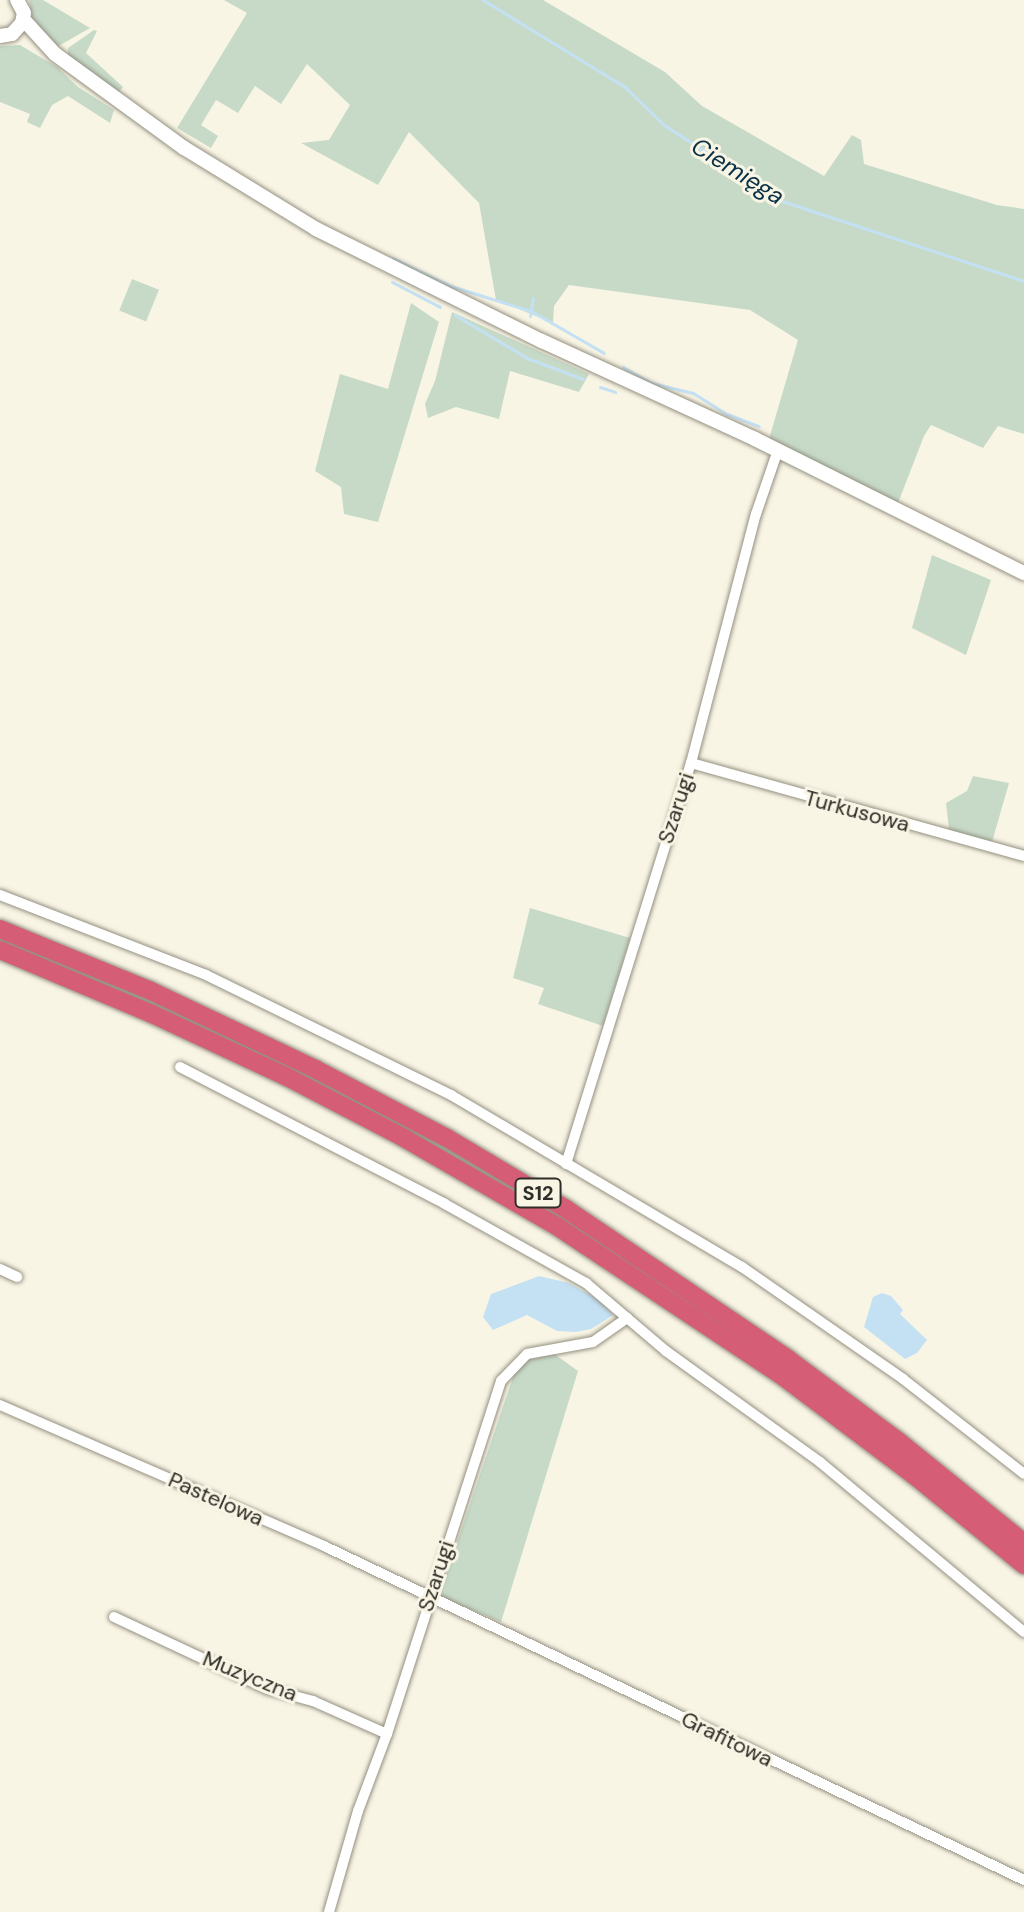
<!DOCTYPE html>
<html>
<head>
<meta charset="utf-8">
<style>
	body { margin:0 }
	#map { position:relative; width:1024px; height:1912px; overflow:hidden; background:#f9f5e5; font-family:"DM Sans",sans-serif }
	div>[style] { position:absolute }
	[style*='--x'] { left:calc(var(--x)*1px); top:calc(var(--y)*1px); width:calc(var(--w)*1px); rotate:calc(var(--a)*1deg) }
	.green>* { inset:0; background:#c7dac8; transform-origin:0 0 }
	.water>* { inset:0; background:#c4e1f4 }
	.stream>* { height:3px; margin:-1.5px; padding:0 1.5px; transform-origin:1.5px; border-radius:1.5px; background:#c4e1f4 }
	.roads { filter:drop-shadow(0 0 2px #949081) drop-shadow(0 0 2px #949081) }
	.minor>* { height:10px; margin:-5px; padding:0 5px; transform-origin:5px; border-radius:5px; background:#fff }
	.secondary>* { height:14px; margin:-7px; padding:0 7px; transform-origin:7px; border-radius:7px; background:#fff }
	.motorway>* { height:18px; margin:-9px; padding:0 9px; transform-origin:9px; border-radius:9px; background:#d65d76 }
	span { translate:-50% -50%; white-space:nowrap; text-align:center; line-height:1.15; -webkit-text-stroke:6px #f9f5e5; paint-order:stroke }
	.shield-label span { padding:2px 6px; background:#f9f5e5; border:2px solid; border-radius:6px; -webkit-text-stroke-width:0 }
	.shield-label { font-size:20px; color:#2f2d27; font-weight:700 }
	.street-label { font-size:22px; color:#2f2d27 }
	.water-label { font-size:24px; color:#0a3146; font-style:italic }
</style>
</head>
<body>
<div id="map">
	<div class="green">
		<div style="clip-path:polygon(29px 0,43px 0,90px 28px,55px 48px,32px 19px)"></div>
		<div style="clip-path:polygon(224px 0,543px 0,665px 72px,702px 106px,824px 176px,852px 135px,861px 140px,864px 164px,997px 205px,1024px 209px,1024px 434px,998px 426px,983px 448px,931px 425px,924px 436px,898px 503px,769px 439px,798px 340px,750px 310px,569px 285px,554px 306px,553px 323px,496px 300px,479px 203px,409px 132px,378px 185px,301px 143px,329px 140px,350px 105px,307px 64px,281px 104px,255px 86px,238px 113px,216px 100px,201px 125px,218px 136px,211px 148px,177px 128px,247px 13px)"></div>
		<div style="clip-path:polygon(94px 30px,97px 31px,86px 53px,123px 87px,119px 92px,68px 60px,68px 48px)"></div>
		<div style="clip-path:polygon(20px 45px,57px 67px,78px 87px,114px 110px,110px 123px,68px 96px,52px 105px,40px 128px,27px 122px,30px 114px,0 102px,0 46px)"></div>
		<div style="left:132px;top:279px;width:29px;height:34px;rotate:22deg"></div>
		<div style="clip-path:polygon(411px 303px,439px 322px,378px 522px,344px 514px,341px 487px,315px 471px,340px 374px,388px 389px)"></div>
		<div style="clip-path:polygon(452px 312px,589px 374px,579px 392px,510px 371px,499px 419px,456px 407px,428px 418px,425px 404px,435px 381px)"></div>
		<div style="clip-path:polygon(932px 555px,991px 580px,966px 655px,912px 628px)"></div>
		<div style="clip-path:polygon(973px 776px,1009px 783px,992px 842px,949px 830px,946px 803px,967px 791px)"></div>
		<div style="clip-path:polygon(530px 908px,630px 938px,603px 1026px,538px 1004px,544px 988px,513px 978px)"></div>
		<div style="clip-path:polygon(0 937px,218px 1031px,419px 1132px,561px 1214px,684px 1293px,1024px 1551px,1024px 1559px,557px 1220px,0 945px)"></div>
		<div style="clip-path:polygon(553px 1353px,578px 1371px,501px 1622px,439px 1596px,515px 1371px,529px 1359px)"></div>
	</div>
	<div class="water">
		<div style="clip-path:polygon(539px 1276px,569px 1283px,601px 1301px,613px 1315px,591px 1329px,576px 1332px,557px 1331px,527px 1315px,493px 1330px,483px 1317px,491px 1294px)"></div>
		<div style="clip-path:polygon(882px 1293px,891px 1296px,903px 1310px,900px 1314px,927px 1340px,917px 1353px,905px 1359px,864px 1327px,873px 1297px)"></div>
	</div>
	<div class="stream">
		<div style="--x:483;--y:0;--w:167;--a:31.5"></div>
		<div style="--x:625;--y:87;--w:54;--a:44.3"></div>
		<div style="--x:664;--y:125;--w:140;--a:32.8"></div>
		<div style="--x:782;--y:201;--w:255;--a:18.3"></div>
		<div style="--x:393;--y:258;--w:64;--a:25.8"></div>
		<div style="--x:451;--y:286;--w:84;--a:17.4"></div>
		<div style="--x:531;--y:311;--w:84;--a:29.9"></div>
		<div style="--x:392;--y:282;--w:54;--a:27.5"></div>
		<div style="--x:455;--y:315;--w:84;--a:30.8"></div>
		<div style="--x:527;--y:358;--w:60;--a:20.6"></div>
		<div style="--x:530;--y:316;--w:18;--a:-81"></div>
		<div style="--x:623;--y:367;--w:33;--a:29"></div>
		<div style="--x:652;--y:383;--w:42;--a:13.7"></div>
		<div style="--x:693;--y:393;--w:40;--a:32"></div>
		<div style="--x:727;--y:414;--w:34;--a:21"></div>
		<div style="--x:600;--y:387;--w:16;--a:18"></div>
	</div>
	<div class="roads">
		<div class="minor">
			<div style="--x:691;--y:763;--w:346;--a:15.6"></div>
			<div style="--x:0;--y:895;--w:221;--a:21.2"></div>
			<div style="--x:206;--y:975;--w:273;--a:26.1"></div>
			<div style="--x:451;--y:1095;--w:338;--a:30.6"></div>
			<div style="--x:742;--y:1267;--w:196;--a:34.8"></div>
			<div style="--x:903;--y:1379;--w:154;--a:38.1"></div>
			<div style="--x:180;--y:1067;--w:298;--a:27.3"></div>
			<div style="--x:445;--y:1204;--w:162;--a:29.3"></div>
			<div style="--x:586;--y:1283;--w:105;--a:40.4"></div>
			<div style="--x:666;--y:1351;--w:190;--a:35.8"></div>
			<div style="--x:820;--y:1462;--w:266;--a:39.8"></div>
			<div style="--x:566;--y:1164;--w:420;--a:-72.7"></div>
			<div style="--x:691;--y:763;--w:257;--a:-75.4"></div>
			<div style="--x:756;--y:514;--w:68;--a:-71"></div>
			<div style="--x:0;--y:1269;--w:19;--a:25"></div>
			<div style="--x:0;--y:1405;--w:353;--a:23.5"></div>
			<div style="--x:324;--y:1546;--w:776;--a:25.51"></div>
			<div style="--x:114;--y:1617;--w:170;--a:25.1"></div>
			<div style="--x:268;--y:1689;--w:47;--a:14.9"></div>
			<div style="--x:313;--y:1701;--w:81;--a:24"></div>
			<div style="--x:329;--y:1912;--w:105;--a:-74"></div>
			<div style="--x:358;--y:1811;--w:82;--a:-69.4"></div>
			<div style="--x:387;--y:1734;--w:371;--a:-72.1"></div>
			<div style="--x:501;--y:1381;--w:37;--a:-46"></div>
			<div style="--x:527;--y:1354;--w:67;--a:-10.3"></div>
			<div style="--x:593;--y:1342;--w:42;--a:-35.2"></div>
		</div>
		<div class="secondary">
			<div style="--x:23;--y:19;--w:47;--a:47.6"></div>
			<div style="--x:55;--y:54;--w:160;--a:36.1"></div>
			<div style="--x:184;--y:148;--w:155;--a:31.5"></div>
			<div style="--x:316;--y:229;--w:252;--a:26.4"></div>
			<div style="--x:542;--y:341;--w:234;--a:24.7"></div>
			<div style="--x:755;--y:439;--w:301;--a:26.5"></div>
			<div style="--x:0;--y:36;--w:12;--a:-9"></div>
			<div style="--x:12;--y:34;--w:15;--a:-48"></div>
			<div style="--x:22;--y:23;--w:10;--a:-79"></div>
			<div style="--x:24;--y:13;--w:15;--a:-118"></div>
		</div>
		<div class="motorway">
			<div style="--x:0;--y:929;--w:163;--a:22.3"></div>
			<div style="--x:151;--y:991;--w:182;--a:25.4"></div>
			<div style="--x:315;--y:1069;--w:149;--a:27.6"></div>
			<div style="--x:447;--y:1138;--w:139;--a:30.8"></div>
			<div style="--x:566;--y:1209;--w:268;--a:34"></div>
			<div style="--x:788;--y:1359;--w:137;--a:36.7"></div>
			<div style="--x:898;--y:1441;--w:162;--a:39"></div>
			<div style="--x:0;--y:950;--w:165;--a:22.8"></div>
			<div style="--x:152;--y:1014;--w:149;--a:25"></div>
			<div style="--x:287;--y:1077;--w:132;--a:27.5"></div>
			<div style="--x:404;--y:1138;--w:178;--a:30"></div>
			<div style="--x:558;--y:1227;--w:268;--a:33.6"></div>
			<div style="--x:781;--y:1375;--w:168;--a:37"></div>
			<div style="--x:915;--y:1476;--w:141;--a:39.2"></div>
		</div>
	</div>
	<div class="shield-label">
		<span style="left:538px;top:1193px">S12</span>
	</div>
	<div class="street-label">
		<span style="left:676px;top:808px;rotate:-72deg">Szarugi</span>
		<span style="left:857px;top:811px;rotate:15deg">Turkusowa</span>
		<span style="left:216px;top:1499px;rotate:24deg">Pastelowa</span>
		<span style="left:436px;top:1576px;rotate:-72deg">Szarugi</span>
		<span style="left:250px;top:1676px;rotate:22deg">Muzyczna</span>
		<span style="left:727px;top:1739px;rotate:26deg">Grafitowa</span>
	</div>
	<div class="water-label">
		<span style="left:738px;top:171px;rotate:32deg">Ciemięga</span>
	</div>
</div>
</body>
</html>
